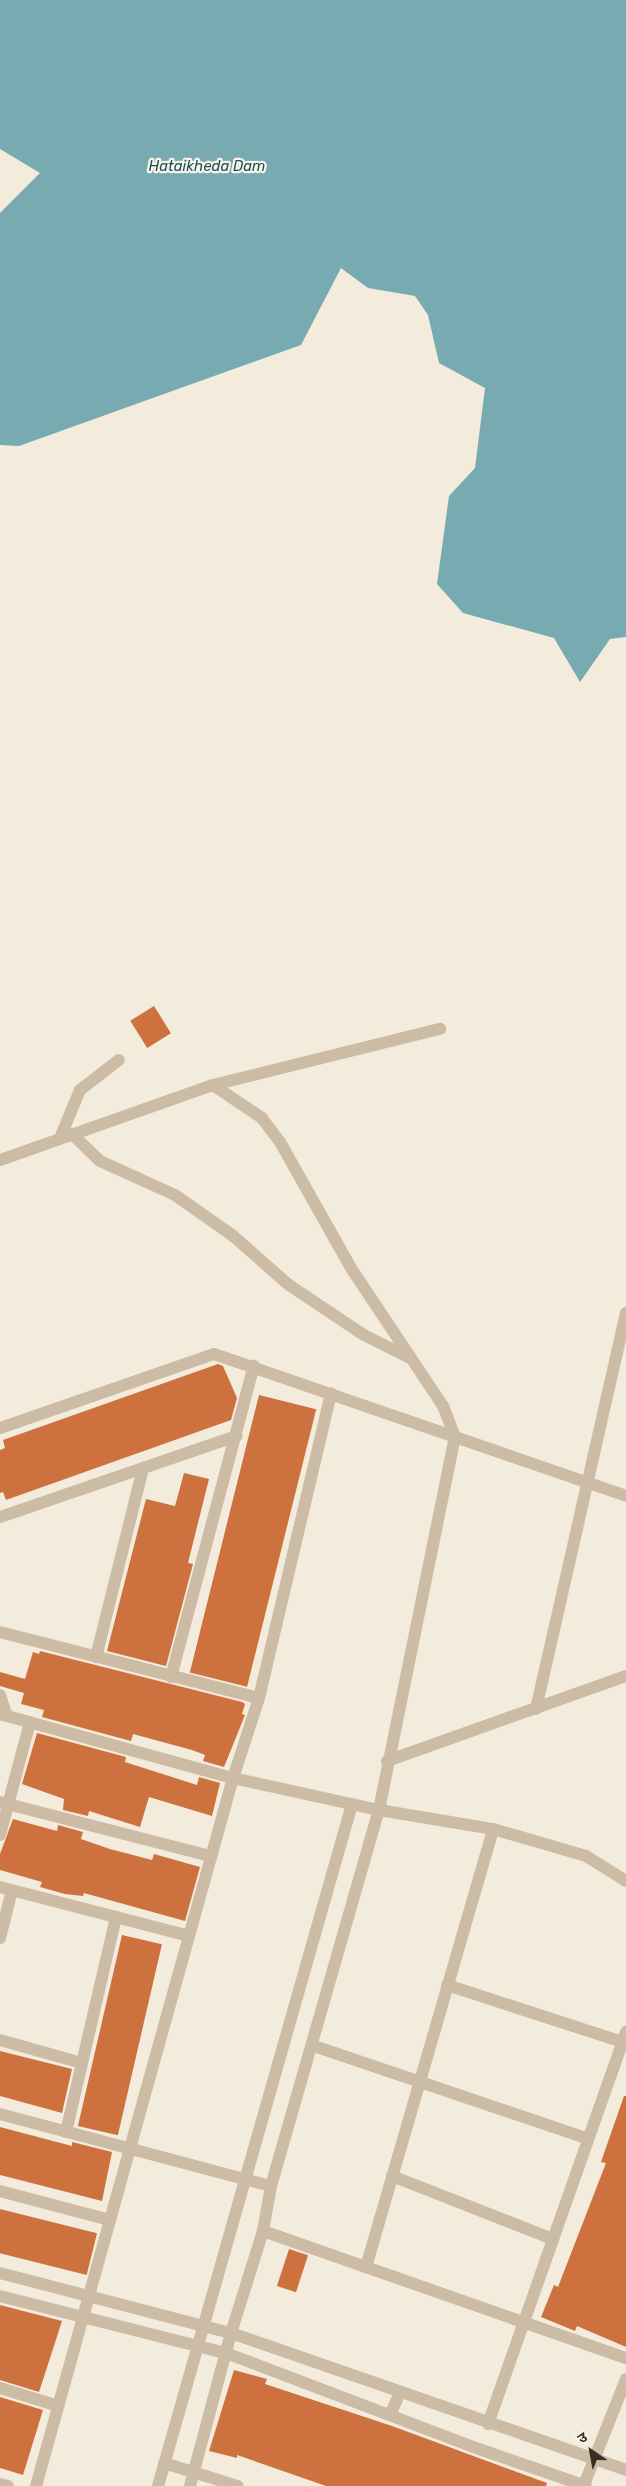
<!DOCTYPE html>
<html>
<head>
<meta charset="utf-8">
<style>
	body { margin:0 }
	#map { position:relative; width:626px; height:2486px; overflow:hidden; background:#f3ebdb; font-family:Rubik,"Noto Sans Devanagari",sans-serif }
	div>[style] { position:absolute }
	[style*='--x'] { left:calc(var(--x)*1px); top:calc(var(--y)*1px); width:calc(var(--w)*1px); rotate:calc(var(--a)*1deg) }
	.water>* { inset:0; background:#78aab2 }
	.building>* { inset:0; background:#cd713f; transform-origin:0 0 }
	.minor>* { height:12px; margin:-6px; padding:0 6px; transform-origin:6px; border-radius:6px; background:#ccbca6 }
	span { translate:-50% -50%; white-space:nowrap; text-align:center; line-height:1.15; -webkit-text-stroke:4.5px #fbf4e8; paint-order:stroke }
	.water-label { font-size:15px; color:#1a515c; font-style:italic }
	.north { position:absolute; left:566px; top:2426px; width:50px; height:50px; -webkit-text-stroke:4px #fbf4e8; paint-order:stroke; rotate:327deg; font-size:14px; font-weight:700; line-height:20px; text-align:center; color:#382f27 }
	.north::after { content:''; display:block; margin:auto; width:18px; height:22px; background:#382f27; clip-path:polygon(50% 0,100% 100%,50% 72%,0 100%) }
</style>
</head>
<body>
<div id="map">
	<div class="water">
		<div style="clip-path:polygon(0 0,626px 0,626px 637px,610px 639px,580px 682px,554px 638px,463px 613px,437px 584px,449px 496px,475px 468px,485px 388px,439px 363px,428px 315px,415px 296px,368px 288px,341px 268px,301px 345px,19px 446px,0 445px,0 213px,40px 173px,0 149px)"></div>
	</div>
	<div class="building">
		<div style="left:154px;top:1006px;width:32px;height:28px;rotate:58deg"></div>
		<div style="clip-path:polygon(218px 1364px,223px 1366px,237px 1398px,231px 1420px,6px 1500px,3px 1492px,0 1493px,0 1450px,5px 1448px,3px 1440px)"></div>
		<div style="left:259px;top:1395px;width:59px;height:286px;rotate:14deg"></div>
		<div style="clip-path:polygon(184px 1473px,209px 1479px,188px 1563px,193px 1564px,166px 1666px,107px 1651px,146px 1499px,175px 1506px)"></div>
		<div style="clip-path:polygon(40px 1651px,242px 1702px,245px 1704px,242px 1714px,245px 1715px,224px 1767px,203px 1761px,205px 1755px,192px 1750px,133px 1734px,131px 1741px,42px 1717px,44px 1710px,21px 1704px,24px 1693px,0 1686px,0 1672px,25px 1679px,33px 1652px,39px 1654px)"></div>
		<div style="clip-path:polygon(37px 1733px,126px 1757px,125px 1762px,197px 1785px,199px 1777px,220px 1783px,212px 1816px,149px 1797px,140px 1827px,89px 1811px,88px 1816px,63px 1810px,64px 1799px,22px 1784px)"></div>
		<div style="clip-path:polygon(13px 1819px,57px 1831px,58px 1825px,83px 1832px,81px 1839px,110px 1849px,152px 1860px,154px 1854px,200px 1867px,185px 1921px,84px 1893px,83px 1896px,65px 1894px,40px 1887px,42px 1882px,0 1870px,0 1854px)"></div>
		<div style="left:122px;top:1935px;width:41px;height:196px;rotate:13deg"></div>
		<div style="clip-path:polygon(0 2051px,72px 2069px,62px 2113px,0 2096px)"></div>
		<div style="clip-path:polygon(624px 2096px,626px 2096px,626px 2347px,577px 2326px,575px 2331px,541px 2317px,554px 2285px,558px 2287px,606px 2163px,601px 2162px)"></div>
		<div style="clip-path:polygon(0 2127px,72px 2146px,72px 2142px,112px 2152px,102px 2201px,0 2175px)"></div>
		<div style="left:0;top:2209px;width:100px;height:43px;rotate:14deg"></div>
		<div style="left:289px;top:2249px;width:20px;height:39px;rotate:18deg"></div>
		<div style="clip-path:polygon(0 2305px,62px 2321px,39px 2392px,0 2380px)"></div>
		<div style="clip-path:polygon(234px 2370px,267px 2379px,265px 2384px,392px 2426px,547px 2483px,546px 2486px,326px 2486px,237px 2455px,237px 2458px,209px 2451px)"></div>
		<div style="clip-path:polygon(0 2397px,43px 2410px,23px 2475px,0 2468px)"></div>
	</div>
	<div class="minor">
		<div style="--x:72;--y:1134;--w:39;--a:44"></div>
		<div style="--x:100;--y:1161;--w:82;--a:24.4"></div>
		<div style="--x:175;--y:1195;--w:70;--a:35.1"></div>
		<div style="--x:232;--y:1235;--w:76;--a:41.3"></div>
		<div style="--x:289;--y:1285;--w:90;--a:33.7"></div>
		<div style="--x:364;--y:1335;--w:49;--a:26.6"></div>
		<div style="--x:60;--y:1138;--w:52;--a:-67.4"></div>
		<div style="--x:80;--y:1090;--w:49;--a:-37.6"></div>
		<div style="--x:0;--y:1160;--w:226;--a:-19.4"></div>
		<div style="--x:213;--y:1085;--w:234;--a:-13.9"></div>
		<div style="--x:0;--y:1428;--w:226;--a:-19.1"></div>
		<div style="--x:214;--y:1354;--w:436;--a:19"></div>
		<div style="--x:0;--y:1517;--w:250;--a:-18.9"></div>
		<div style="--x:0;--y:1632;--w:267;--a:14.3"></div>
		<div style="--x:96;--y:1657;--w:195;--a:-76"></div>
		<div style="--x:171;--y:1677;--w:322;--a:-75.1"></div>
		<div style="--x:0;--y:1695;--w:22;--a:72"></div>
		<div style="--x:536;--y:1709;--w:406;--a:-77.2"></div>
		<div style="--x:0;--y:1714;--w:242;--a:15.4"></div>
		<div style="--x:233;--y:1778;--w:149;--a:12.4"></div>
		<div style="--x:379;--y:1810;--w:116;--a:9.5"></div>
		<div style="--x:493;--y:1829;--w:97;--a:16.2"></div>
		<div style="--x:586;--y:1856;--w:47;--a:32"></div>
		<div style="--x:387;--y:1761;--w:254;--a:-19.6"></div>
		<div style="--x:0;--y:1802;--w:218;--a:14.4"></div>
		<div style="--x:0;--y:1835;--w:117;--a:-75.1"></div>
		<div style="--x:0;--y:1887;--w:195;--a:14.5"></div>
		<div style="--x:0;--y:1938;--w:49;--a:-76"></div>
		<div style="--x:447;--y:1985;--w:184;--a:18"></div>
		<div style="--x:0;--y:2040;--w:85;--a:15.7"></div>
		<div style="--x:314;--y:2046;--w:289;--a:18.7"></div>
		<div style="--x:0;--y:2114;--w:280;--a:14.9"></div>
		<div style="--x:66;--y:2132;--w:221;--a:-76.9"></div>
		<div style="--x:392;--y:2176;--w:173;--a:21.4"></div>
		<div style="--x:0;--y:2191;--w:114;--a:14.8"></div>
		<div style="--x:263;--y:2231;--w:385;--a:19.3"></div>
		<div style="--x:366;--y:2267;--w:456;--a:-73.8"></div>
		<div style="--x:0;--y:2273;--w:239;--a:14.6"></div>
		<div style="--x:231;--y:2333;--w:418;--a:19.1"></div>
		<div style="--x:0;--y:2296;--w:233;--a:14.2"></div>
		<div style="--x:226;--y:2353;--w:271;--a:20.8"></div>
		<div style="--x:479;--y:2449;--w:113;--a:19.1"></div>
		<div style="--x:0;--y:2388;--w:61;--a:17.2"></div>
		<div style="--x:390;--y:2415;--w:24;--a:-66"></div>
		<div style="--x:488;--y:2424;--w:416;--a:-70.6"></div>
		<div style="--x:164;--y:2463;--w:77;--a:17.3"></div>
		<div style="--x:0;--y:2484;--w:8;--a:14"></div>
		<div style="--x:584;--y:2485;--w:114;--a:-68.4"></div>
		<div style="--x:36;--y:2486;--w:735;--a:-74.45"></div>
		<div style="--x:233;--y:1778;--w:84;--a:-72"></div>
		<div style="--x:259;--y:1698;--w:313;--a:-76.7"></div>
		<div style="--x:158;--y:2486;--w:709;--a:-74.12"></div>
		<div style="--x:190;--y:2486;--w:158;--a:-75"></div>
		<div style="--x:231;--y:2333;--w:107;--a:-72.6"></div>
		<div style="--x:263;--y:2231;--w:46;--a:-79.9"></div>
		<div style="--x:271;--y:2186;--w:391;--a:-74"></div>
		<div style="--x:379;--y:1810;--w:381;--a:-78.5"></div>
		<div style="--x:455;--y:1437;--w:33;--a:-111"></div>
		<div style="--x:443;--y:1406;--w:166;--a:-123.7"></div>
		<div style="--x:351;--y:1268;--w:145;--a:-119.4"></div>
		<div style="--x:280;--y:1142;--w:30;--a:-127"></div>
		<div style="--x:262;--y:1118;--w:59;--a:-146"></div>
	</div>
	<div class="water-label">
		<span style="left:207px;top:167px">Hataikheda Dam</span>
	</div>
	<div class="north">उ</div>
</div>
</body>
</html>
